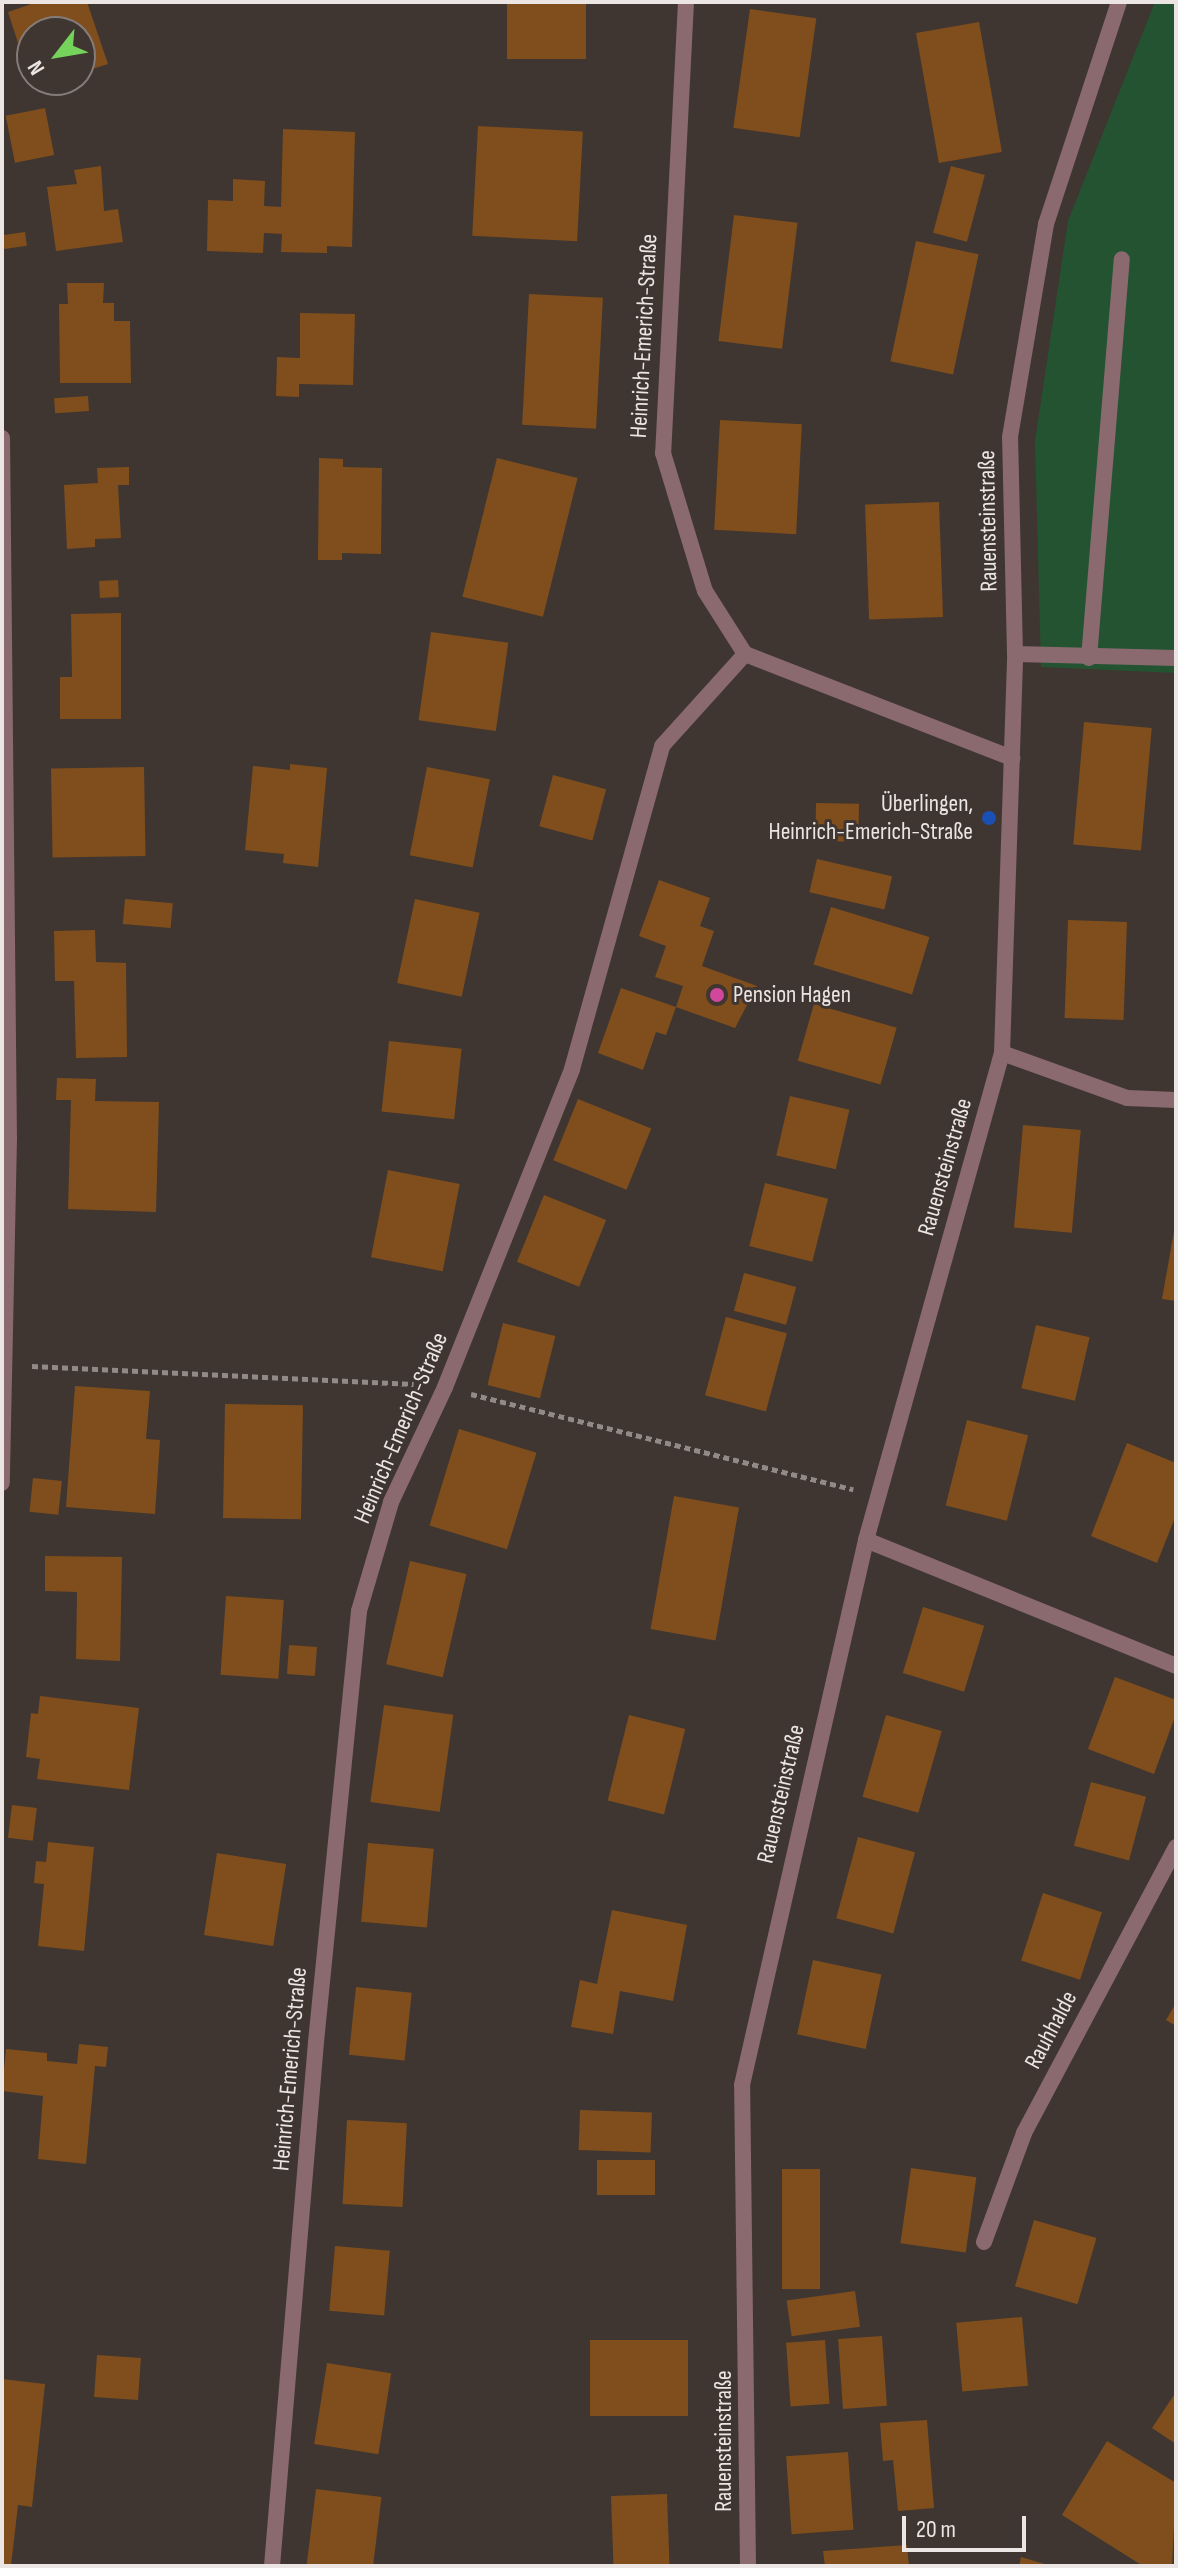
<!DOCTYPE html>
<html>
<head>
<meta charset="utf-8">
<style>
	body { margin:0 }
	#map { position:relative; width:1178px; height:2568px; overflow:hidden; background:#3f3631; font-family:"Sofia Sans Condensed",sans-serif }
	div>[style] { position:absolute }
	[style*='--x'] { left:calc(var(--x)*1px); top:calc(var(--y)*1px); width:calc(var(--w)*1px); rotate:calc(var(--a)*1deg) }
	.green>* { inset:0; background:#245332 }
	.building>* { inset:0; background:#7f4e1c; transform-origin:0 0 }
	.path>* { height:5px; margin-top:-2.5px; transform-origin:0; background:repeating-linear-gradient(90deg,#928a87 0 6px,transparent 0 10px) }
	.service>* { height:16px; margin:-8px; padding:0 8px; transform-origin:8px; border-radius:8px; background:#8a6a6f }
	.minor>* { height:16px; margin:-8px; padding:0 8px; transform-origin:8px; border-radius:8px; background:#8a6a6f }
	.dots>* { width:22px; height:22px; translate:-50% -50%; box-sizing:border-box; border:4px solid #3f3631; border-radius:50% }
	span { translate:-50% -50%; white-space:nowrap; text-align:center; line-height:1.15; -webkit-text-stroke:6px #3f3631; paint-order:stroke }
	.street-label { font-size:24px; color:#ebe5e3 }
	.poi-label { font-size:24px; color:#ebe5e3 }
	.right { translate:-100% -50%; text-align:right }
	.left { translate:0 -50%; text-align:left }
	.frame { position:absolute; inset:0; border:4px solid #ebe5e3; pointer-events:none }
	.north { position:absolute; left:16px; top:16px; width:80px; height:80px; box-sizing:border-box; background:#3f3631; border:2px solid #847c78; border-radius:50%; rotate:239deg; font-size:22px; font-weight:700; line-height:32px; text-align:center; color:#ebe5e3 }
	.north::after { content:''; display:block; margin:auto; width:28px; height:36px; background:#75d25b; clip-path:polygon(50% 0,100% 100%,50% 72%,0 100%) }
	.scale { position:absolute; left:902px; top:2516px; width:124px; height:36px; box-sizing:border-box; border:4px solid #ebe5e3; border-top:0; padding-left:10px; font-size:24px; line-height:28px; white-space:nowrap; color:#ebe5e3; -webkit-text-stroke:6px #3f3631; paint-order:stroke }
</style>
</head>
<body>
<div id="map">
	<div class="green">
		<div style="clip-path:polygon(1155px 2px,1176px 2px,1176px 673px,1041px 667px,1035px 441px,1068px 221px)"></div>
	</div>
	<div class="building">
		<div style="clip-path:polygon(37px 2px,87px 2px,108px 64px,80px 73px,80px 32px,32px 32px,32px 80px,58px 81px,33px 89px,8px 12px)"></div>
		<div style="left:507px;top:2px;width:79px;height:57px"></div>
		<div style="left:750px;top:9px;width:67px;height:120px;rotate:8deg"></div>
		<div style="left:979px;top:22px;width:132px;height:64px;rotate:80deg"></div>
		<div style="left:45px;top:108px;width:48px;height:40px;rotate:79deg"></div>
		<div style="left:478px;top:126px;width:105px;height:110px;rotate:3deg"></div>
		<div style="clip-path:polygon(283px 129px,355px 132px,352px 247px,327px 246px,327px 253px,281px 252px,282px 234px,264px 233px,263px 253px,207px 251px,208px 200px,233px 201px,233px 179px,265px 181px,264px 206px,281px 207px)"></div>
		<div style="clip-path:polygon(101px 166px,104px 211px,118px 209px,123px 242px,56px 251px,47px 187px,77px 184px,74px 170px)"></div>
		<div style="left:951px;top:166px;width:35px;height:69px;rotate:15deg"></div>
		<div style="left:734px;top:215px;width:64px;height:127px;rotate:7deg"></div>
		<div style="left:25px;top:232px;width:14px;height:23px;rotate:82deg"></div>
		<div style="left:916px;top:241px;width:64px;height:123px;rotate:12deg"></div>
		<div style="clip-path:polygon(67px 283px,104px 283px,103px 303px,114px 303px,114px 321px,130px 321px,131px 383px,60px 383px,59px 304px,68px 304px)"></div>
		<div style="left:529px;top:294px;width:74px;height:131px;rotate:3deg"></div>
		<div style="clip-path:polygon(300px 313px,355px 314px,353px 385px,299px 384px,299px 397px,276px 396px,277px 357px,300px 358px)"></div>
		<div style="left:88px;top:396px;width:15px;height:34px;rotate:86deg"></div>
		<div style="left:720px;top:420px;width:82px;height:110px;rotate:3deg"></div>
		<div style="clip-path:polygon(319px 458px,343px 459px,343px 467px,382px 468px,381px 554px,342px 553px,342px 560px,318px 560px)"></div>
		<div style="left:497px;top:458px;width:83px;height:143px;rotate:14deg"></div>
		<div style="clip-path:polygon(129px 467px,129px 485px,118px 485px,121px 538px,95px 539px,95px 547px,67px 549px,64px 485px,98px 483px,97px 468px)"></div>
		<div style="left:939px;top:502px;width:115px;height:74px;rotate:88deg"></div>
		<div style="left:118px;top:580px;width:17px;height:19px;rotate:87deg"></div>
		<div style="clip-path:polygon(121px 613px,121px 719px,60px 719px,60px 677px,72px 677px,71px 614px)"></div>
		<div style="left:431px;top:632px;width:78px;height:89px;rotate:8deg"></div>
		<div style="left:1084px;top:722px;width:68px;height:123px;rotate:5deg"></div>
		<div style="clip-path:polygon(290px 764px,327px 768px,318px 867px,283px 863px,284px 854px,245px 850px,253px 766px,290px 770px)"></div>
		<div style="left:144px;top:767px;width:89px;height:93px;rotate:89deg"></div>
		<div style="left:427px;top:767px;width:64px;height:90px;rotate:11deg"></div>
		<div style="left:553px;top:775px;width:55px;height:53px;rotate:15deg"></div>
		<div style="left:816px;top:803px;width:43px;height:38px;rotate:1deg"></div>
		<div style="left:817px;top:859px;width:77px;height:34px;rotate:13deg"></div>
		<div style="clip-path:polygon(659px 880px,710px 898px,700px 926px,714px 931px,702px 966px,757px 986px,735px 1028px,676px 1007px,683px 986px,655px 977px,666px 946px,639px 936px)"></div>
		<div style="left:125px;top:899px;width:48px;height:25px;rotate:5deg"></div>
		<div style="left:415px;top:899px;width:66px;height:86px;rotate:12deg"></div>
		<div style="left:831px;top:907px;width:103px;height:60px;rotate:17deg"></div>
		<div style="left:1068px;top:920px;width:59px;height:98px;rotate:2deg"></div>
		<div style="clip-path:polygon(95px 930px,96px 962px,126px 963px,127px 1057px,76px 1058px,74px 981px,55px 981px,54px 931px)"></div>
		<div style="clip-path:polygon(621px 988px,676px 1007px,666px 1035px,656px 1032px,643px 1070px,598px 1053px)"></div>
		<div style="left:814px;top:1004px;width:86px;height:59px;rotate:16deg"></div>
		<div style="left:389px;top:1041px;width:73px;height:71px;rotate:6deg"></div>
		<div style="clip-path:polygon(57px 1078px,96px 1079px,95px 1101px,159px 1102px,156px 1212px,68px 1209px,71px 1100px,56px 1100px)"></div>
		<div style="left:790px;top:1096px;width:61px;height:61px;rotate:13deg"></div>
		<div style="left:578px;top:1099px;width:79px;height:66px;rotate:22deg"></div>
		<div style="left:1023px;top:1125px;width:58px;height:103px;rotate:5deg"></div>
		<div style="left:388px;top:1170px;width:73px;height:89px;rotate:11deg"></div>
		<div style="left:765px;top:1183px;width:65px;height:65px;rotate:14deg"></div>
		<div style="left:544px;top:1195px;width:67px;height:72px;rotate:22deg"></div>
		<div style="clip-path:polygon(1176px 1220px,1176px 1301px,1162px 1299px)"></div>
		<div style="left:744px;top:1273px;width:54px;height:39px;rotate:15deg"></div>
		<div style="left:726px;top:1317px;width:63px;height:81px;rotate:15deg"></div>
		<div style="left:503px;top:1323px;width:54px;height:64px;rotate:14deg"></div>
		<div style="left:1036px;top:1325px;width:55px;height:65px;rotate:13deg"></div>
		<div style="clip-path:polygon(75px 1386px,150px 1391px,146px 1439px,160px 1440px,155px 1514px,66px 1507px)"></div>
		<div style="left:225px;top:1404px;width:78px;height:114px;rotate:1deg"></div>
		<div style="left:967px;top:1420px;width:63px;height:88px;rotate:14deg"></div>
		<div style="left:459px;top:1429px;width:81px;height:101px;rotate:17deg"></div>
		<div style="clip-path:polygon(1127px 1443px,1176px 1463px,1176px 1515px,1157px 1563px,1091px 1536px)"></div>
		<div style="left:33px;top:1478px;width:29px;height:34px;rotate:6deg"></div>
		<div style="left:674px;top:1496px;width:66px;height:135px;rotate:10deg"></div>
		<div style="clip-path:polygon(45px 1556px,122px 1557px,120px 1661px,76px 1659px,77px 1592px,45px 1591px)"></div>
		<div style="left:410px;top:1561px;width:58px;height:106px;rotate:13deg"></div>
		<div style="left:226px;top:1596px;width:58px;height:79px;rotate:4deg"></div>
		<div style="left:923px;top:1607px;width:64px;height:69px;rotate:17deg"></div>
		<div style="left:289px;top:1645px;width:28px;height:29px;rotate:4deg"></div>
		<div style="clip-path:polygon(1115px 1677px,1176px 1700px,1176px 1714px,1154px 1774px,1088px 1749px)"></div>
		<div style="clip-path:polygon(40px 1696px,139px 1708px,129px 1790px,37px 1779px,40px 1759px,26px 1757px,31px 1713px,38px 1714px)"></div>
		<div style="left:384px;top:1705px;width:70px;height:98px;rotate:8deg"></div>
		<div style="left:629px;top:1715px;width:58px;height:88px;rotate:14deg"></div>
		<div style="left:886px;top:1715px;width:58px;height:85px;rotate:16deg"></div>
		<div style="left:1091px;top:1782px;width:57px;height:66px;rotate:15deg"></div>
		<div style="left:12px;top:1805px;width:25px;height:33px;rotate:7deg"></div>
		<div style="left:858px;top:1837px;width:59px;height:84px;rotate:15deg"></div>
		<div style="clip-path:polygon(48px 1842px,94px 1847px,84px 1951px,38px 1946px,44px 1884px,34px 1883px,36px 1861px,46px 1862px)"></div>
		<div style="left:368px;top:1843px;width:66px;height:79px;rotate:5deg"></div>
		<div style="left:217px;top:1853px;width:70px;height:83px;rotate:9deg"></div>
		<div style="left:1043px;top:1893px;width:62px;height:71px;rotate:18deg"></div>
		<div style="clip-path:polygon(612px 1910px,687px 1925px,673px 2001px,620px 1991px,613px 2034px,571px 2027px,580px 1980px,597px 1984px)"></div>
		<div style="left:813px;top:1960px;width:70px;height:76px;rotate:12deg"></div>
		<div style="left:356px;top:1987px;width:56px;height:68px;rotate:6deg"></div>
		<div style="clip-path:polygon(1176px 2003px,1176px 2026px,1166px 2020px)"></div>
		<div style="clip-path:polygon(79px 2044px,108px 2047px,106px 2067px,95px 2066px,86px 2164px,38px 2159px,43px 2096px,2px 2091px,6px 2049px,47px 2053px,47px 2061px,77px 2064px)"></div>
		<div style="left:580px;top:2110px;width:72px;height:40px;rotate:2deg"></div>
		<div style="left:347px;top:2120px;width:60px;height:84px;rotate:3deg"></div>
		<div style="left:597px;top:2160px;width:58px;height:35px"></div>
		<div style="left:911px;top:2168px;width:66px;height:76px;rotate:8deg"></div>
		<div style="left:782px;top:2169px;width:38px;height:120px"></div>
		<div style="left:1034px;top:2220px;width:65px;height:69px;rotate:16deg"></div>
		<div style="left:335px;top:2246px;width:55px;height:65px;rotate:5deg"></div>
		<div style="left:855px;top:2291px;width:36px;height:69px;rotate:82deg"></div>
		<div style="left:1022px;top:2317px;width:69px;height:66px;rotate:85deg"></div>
		<div style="left:882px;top:2336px;width:70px;height:44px;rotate:86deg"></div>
		<div style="left:590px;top:2340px;width:98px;height:76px"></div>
		<div style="left:825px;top:2340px;width:64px;height:39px;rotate:86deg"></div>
		<div style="left:97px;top:2355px;width:44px;height:42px;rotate:4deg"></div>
		<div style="left:327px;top:2363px;width:65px;height:82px;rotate:9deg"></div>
		<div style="clip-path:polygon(2px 2379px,45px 2384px,32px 2507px,18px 2505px,11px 2566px,2px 2566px)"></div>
		<div style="clip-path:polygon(1176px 2392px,1176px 2444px,1152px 2428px)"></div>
		<div style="clip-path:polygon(927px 2420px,934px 2508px,898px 2511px,893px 2460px,883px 2461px,880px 2423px)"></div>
		<div style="clip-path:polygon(1107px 2441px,1176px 2483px,1172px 2566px,1143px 2566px,1062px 2515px)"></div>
		<div style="left:848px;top:2452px;width:78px;height:62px;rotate:86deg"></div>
		<div style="left:316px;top:2489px;width:66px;height:78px;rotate:7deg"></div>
		<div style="left:667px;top:2494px;width:72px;height:56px;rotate:88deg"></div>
		<div style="clip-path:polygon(907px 2545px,909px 2566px,825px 2566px,823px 2551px)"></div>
		<div style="clip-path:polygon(1021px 2557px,1048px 2565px,1048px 2566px,1019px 2566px)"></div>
	</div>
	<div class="path">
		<div style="--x:32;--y:1366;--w:382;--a:2.7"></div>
		<div style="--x:471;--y:1394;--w:394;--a:14"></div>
	</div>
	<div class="service">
		<div style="--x:1015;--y:654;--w:161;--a:1.4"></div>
		<div style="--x:1089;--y:658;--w:400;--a:-85.3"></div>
	</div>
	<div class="minor">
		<div style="--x:686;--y:2;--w:452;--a:92.9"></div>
		<div style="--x:663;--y:453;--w:144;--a:73.1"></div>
		<div style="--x:705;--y:591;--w:75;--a:57.6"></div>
		<div style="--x:745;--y:654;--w:287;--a:21.3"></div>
		<div style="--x:2;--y:438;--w:700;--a:89.43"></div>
		<div style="--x:9;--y:1138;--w:345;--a:91.2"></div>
		<div style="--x:1002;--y:1053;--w:133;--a:19.8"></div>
		<div style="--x:1127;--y:1098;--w:49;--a:2.3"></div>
		<div style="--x:866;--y:1540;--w:335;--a:22.1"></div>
		<div style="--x:984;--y:2242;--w:116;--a:-69.8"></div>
		<div style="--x:1024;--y:2133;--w:324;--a:-62"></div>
		<div style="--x:272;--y:2566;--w:526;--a:-85.2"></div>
		<div style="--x:316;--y:2042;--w:433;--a:-84.3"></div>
		<div style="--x:359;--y:1611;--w:114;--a:-73.6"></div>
		<div style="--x:391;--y:1502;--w:127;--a:-64.8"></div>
		<div style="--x:445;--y:1387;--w:342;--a:-68.2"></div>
		<div style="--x:572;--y:1069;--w:335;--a:-74.4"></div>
		<div style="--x:662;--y:746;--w:124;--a:-47.9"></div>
		<div style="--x:748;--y:2566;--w:481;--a:-90.7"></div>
		<div style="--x:742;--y:2085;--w:559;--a:-77.18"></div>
		<div style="--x:866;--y:1540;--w:506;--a:-74.4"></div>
		<div style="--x:1002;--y:1053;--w:399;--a:-88.1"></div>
		<div style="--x:1015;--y:654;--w:217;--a:-91.3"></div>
		<div style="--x:1010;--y:437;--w:216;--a:-80.4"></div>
		<div style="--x:1046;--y:224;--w:234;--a:-71.8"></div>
	</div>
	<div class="dots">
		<div style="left:989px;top:818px;background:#1a4fb4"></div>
		<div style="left:717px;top:995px;background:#d1479c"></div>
	</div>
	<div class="street-label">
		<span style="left:644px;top:336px;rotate:-87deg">Heinrich-Emerich-Straße</span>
		<span style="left:988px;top:521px;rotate:-91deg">Rauensteinstraße</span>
		<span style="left:945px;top:1167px;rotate:-74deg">Rauensteinstraße</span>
		<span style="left:401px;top:1428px;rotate:-67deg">Heinrich-Emerich-Straße</span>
		<span style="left:781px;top:1794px;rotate:-77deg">Rauensteinstraße</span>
		<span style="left:1051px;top:2030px;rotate:-62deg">Rauhhalde</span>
		<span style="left:290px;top:2069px;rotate:-85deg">Heinrich-Emerich-Straße</span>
		<span style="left:724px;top:2441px;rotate:-90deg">Rauensteinstraße</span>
	</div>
	<div class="poi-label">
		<span class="right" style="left:973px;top:818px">Überlingen,<br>Heinrich-Emerich-Straße</span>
		<span class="left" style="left:733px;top:995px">Pension Hagen</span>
	</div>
	<div class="frame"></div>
	<div class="north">N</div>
	<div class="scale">20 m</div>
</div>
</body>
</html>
